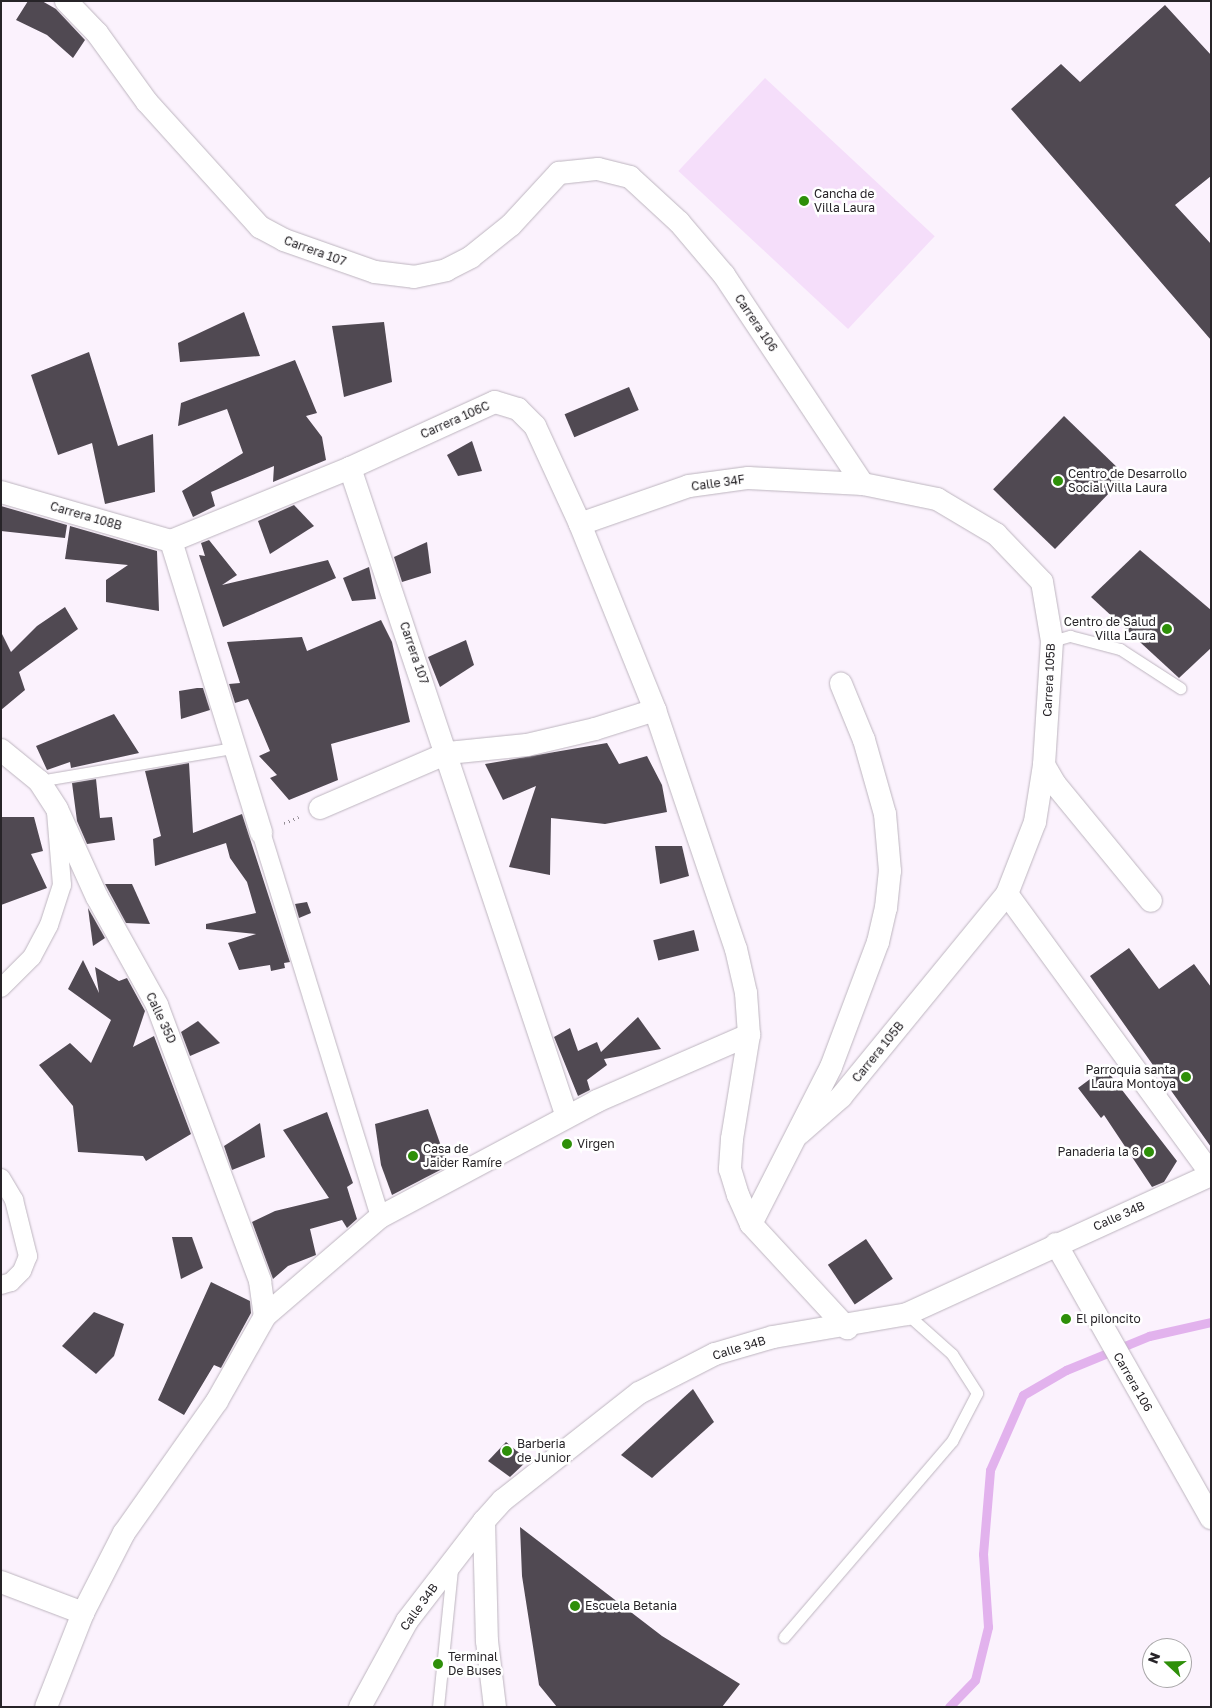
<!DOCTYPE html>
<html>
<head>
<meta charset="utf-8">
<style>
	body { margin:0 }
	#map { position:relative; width:1212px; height:1708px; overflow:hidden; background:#fbf2fd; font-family:"Golos Text",sans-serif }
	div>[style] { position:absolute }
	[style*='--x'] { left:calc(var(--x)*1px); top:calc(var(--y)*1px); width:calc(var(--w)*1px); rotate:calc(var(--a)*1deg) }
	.green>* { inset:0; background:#f5defa; transform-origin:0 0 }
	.stream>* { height:9px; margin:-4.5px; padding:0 4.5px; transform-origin:4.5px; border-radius:4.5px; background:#e2b2ed }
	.building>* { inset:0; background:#504952; transform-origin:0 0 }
	.path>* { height:3px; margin-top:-1.5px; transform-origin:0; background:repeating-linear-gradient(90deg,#938d94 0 1px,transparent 0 5px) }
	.roads { filter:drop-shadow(0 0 1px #bdb5bf) drop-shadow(0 0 1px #bdb5bf) }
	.service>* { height:11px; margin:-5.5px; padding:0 5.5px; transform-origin:5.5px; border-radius:5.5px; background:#fff }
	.pedestrian>* { height:18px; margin:-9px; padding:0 9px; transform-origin:9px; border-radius:9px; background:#fff }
	.minor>* { height:22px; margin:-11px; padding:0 11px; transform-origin:11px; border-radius:11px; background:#fff }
	.dots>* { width:14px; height:14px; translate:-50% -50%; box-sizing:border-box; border:2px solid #fff; border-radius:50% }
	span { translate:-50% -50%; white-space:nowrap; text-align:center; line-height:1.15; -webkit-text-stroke:5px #fff; paint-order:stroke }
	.poi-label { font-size:12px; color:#272428 }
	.left { translate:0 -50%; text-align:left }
	.right { translate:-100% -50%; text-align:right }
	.street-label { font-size:12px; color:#272428 }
	.frame { position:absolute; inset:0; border:2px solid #272428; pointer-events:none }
	.north { position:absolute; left:1142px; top:1638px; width:50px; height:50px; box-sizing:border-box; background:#fff; border:1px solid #a9a7a9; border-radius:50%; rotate:291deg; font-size:14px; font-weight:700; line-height:20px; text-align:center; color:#272428 }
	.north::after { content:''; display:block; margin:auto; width:18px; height:22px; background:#2e8f09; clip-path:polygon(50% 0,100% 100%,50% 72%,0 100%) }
</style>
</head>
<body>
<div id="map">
	<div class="green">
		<div style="left:765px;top:78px;width:232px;height:127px;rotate:43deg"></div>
	</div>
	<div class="stream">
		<div style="--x:949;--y:1707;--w:37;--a:-46"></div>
		<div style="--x:975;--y:1680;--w:55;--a:-76.2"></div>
		<div style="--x:988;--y:1627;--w:73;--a:-93.9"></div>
		<div style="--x:983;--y:1554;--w:84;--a:-85.2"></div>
		<div style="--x:990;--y:1470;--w:82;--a:-66.3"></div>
		<div style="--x:1023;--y:1395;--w:50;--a:-30.2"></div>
		<div style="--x:1066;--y:1370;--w:90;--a:-22.3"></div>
		<div style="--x:1149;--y:1336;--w:64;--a:-12.7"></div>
	</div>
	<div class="building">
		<div style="clip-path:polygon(28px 1px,42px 1px,56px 9px,85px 40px,73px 58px,47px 35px,16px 20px)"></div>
		<div style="clip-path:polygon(1165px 5px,1211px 55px,1211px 176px,1175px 205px,1211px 244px,1211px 340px,1011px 109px,1061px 64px,1080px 82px)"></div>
		<div style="clip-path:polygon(244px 312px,260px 356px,180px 362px,178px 343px)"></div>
		<div style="clip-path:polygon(384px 322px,392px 382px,344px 397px,332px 326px)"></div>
		<div style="clip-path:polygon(89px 352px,118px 446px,153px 434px,155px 492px,105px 504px,92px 443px,58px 455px,31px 375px)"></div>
		<div style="clip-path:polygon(295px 360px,317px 413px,306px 416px,322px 437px,326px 460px,273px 482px,274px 466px,211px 492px,215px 506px,193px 517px,182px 491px,243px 453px,227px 409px,178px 426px,181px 403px)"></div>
		<div style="left:629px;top:387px;width:25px;height:70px;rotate:67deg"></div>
		<div style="left:1064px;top:416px;width:86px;height:102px;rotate:44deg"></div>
		<div style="clip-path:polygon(472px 441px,482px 471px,458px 476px,447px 455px)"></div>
		<div style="clip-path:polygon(294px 505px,314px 526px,270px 554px,258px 521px)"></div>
		<div style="clip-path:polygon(1px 506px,67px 525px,65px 538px,1px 531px)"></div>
		<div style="clip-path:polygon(70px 526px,157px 551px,159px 611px,106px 602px,106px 580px,128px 565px,65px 559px)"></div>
		<div style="clip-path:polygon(209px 540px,237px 575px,222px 585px,328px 560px,336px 578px,223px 627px,199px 555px,205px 556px,201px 543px)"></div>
		<div style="clip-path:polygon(427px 542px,431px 573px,402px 582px,394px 557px)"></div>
		<div style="clip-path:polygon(1140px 550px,1211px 610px,1211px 648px,1179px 678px,1091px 597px)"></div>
		<div style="clip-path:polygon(369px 567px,376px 599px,352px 601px,343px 578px)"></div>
		<div style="clip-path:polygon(65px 607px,78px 629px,19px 672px,25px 690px,1px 710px,1px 632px,11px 652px,37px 626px)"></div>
		<div style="clip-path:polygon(381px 620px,392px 642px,410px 722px,331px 744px,338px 780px,289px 800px,270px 778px,277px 775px,259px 756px,270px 751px,248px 699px,235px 703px,229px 684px,240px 683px,227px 642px,302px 637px,307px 651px)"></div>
		<div style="clip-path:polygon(466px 640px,474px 665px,440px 687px,428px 657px)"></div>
		<div style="clip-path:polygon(197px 688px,203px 688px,210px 710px,181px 719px,179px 691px)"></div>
		<div style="clip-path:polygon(114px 714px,139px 753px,71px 768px,70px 762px,47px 770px,36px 746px)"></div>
		<div style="clip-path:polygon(607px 743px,619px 764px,647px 756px,662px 785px,667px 812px,605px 824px,551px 818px,550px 875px,509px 867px,536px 786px,503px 800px,485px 764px)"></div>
		<div style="clip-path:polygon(189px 763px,193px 833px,242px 814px,290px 962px,284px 963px,285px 968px,271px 971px,270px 965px,239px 970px,228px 943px,256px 934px,206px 929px,206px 924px,256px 913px,247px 882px,230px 858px,226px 843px,155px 866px,153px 839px,161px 836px,145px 771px)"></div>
		<div style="clip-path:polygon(96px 779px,100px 818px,112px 817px,115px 840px,87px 844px,77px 821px,72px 783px)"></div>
		<div style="clip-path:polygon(1px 817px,34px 817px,43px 851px,31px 854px,47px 888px,1px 905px)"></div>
		<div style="clip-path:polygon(655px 846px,682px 846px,689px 876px,660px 884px)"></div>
		<div style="clip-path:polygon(105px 884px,132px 884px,150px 924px,126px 923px)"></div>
		<div style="clip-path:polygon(307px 902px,311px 913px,299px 918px,295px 904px)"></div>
		<div style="clip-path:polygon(88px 908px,105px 938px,93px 946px)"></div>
		<div style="left:694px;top:930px;width:21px;height:42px;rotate:76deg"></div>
		<div style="clip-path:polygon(1129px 948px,1159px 989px,1194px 964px,1211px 987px,1211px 1147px,1090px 976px)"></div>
		<div style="clip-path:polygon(83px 960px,99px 993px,95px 967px,119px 981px,127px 978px,145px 1011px,133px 1047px,154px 1036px,191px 1134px,146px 1161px,143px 1156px,78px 1152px,73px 1106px,39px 1065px,70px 1043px,91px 1063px,111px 1020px,68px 989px)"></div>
		<div style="clip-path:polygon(638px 1017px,661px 1049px,604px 1059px,607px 1065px,587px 1080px,590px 1090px,578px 1096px,554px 1037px,570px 1028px,578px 1051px,597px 1042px,601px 1052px)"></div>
		<div style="clip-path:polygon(198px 1021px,220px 1043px,190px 1056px,181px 1032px)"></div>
		<div style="clip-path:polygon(1105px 1068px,1177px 1161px,1164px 1182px,1152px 1187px,1104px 1115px,1101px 1118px,1078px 1088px)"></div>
		<div style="clip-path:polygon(428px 1109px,448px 1166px,392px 1195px,381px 1165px,375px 1124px)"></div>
		<div style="clip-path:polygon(327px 1112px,353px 1183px,347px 1187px,357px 1219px,347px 1228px,342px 1220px,310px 1229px,316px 1255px,288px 1266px,273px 1279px,252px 1222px,275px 1211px,329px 1198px,283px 1130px)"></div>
		<div style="clip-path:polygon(260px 1123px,265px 1157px,232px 1170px,224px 1146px)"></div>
		<div style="clip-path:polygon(172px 1237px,192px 1237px,203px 1268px,181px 1279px)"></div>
		<div style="left:866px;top:1239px;width:48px;height:46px;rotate:56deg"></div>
		<div style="clip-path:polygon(211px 1282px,250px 1301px,251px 1313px,221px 1368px,214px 1365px,184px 1415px,158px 1400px)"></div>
		<div style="clip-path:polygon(94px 1312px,124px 1324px,114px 1356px,96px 1374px,62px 1346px)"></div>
		<div style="clip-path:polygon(693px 1389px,714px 1422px,652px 1478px,621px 1455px)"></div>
		<div style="clip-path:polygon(506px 1442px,528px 1460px,510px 1477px,488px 1461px)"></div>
		<div style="clip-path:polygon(520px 1527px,662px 1636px,740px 1684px,722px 1707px,557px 1707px,539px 1685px,522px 1576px)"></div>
	</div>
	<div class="path">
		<div style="--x:284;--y:823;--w:16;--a:-22"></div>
	</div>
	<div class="roads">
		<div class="service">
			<div style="--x:1052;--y:641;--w:19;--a:-16"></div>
			<div style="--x:1070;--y:636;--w:52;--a:14.6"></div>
			<div style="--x:1120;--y:649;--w:72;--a:33"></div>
			<div style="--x:39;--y:781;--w:196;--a:-9.7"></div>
			<div style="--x:784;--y:1637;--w:258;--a:-49.4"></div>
			<div style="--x:952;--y:1441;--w:54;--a:-62.5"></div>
			<div style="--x:977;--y:1393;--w:46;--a:-122.7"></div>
			<div style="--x:952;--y:1354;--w:60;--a:-138.4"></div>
			<div style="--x:438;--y:1707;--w:139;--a:-84.2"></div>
		</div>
		<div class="pedestrian">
			<div style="--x:261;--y:832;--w:403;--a:72.8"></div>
			<div style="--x:1;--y:988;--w:44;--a:-45"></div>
			<div style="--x:32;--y:957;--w:36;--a:-62"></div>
			<div style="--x:49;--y:925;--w:42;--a:-72"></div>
			<div style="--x:62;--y:885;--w:73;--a:-94.7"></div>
			<div style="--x:1;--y:1178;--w:26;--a:59"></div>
			<div style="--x:14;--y:1200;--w:58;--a:76"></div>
			<div style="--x:28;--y:1256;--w:16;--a:112"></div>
			<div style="--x:22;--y:1271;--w:16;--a:135"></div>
			<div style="--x:11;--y:1282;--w:10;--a:163"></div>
		</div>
		<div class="minor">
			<div style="--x:66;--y:1;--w:45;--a:45.9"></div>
			<div style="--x:97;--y:33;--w:85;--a:54.1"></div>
			<div style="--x:147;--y:102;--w:169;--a:47.9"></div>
			<div style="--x:260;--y:227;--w:27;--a:28"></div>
			<div style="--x:284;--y:240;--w:96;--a:19.4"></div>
			<div style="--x:375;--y:272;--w:39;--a:7"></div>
			<div style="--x:414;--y:277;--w:33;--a:-12"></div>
			<div style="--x:446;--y:270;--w:28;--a:-27"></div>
			<div style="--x:471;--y:257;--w:51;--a:-38.7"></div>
			<div style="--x:511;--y:225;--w:71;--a:-47.3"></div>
			<div style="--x:559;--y:173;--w:39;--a:-6"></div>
			<div style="--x:598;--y:169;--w:33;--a:14"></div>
			<div style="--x:630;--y:177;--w:67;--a:42.6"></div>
			<div style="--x:679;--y:222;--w:70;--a:49.7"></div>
			<div style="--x:724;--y:275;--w:251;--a:56.4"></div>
			<div style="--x:350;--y:468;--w:684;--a:71.51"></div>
			<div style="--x:1;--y:492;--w:177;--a:16.1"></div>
			<div style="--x:580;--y:524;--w:115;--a:-19.2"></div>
			<div style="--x:689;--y:486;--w:60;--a:-7.7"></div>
			<div style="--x:748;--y:478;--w:115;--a:3"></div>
			<div style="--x:863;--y:484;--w:76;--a:11.5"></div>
			<div style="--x:937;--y:499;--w:69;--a:30.7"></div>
			<div style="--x:996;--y:534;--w:66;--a:46.2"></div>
			<div style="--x:1042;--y:582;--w:60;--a:80.4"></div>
			<div style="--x:1052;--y:641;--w:124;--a:93.7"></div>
			<div style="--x:1044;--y:765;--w:58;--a:99"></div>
			<div style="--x:1035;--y:822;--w:77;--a:111.3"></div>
			<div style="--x:1007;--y:894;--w:262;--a:129.3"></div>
			<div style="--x:841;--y:1097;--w:55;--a:138.7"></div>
			<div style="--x:171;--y:541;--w:193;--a:-22.2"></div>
			<div style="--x:350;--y:468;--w:159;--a:-24.5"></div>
			<div style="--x:495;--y:402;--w:24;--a:17"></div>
			<div style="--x:518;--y:409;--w:24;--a:45"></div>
			<div style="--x:535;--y:426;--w:108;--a:65.3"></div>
			<div style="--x:580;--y:524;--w:201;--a:68"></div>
			<div style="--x:655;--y:710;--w:252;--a:71.3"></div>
			<div style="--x:736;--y:949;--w:45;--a:77.2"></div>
			<div style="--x:746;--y:993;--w:42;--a:85.9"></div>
			<div style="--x:749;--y:1035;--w:105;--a:99.3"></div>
			<div style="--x:732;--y:1139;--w:30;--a:94"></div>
			<div style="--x:730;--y:1169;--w:27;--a:73"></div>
			<div style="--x:738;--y:1195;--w:32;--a:66"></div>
			<div style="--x:751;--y:1224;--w:142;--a:47.3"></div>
			<div style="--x:171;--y:541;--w:305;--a:72.8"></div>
			<div style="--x:1;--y:750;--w:49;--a:39.2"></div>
			<div style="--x:39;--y:781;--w:33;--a:57"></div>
			<div style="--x:57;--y:809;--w:97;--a:65.6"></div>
			<div style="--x:97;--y:897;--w:124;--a:60.9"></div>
			<div style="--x:157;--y:1005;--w:295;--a:69.5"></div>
			<div style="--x:260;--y:1281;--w:35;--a:82"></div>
			<div style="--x:1044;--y:765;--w:22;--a:60"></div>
			<div style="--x:1055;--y:784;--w:151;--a:50.6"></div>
			<div style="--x:320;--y:808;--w:139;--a:-23.3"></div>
			<div style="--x:448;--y:753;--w:79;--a:-5.8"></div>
			<div style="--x:527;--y:745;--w:70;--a:-13.2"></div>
			<div style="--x:595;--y:729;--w:63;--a:-17.6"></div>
			<div style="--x:1007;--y:894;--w:346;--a:53.9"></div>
			<div style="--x:751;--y:1224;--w:176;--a:-63"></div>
			<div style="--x:831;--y:1067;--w:134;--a:-69.4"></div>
			<div style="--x:878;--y:942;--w:35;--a:-77"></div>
			<div style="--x:886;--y:908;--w:37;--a:-84"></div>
			<div style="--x:890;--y:871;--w:57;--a:-95"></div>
			<div style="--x:885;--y:814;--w:77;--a:-105.8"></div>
			<div style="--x:864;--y:740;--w:61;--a:-112.3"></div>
			<div style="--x:1056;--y:1244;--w:315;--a:60.5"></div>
			<div style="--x:484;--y:1521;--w:120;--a:88.6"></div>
			<div style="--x:487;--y:1641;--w:66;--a:83.1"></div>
			<div style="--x:1;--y:1582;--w:88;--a:20.7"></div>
			<div style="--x:46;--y:1707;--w:101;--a:-68.5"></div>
			<div style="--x:83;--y:1613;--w:90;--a:-62.9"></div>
			<div style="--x:124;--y:1533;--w:161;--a:-54.8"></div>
			<div style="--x:217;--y:1401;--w:98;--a:-60.5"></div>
			<div style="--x:265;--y:1316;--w:152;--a:-40.7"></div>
			<div style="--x:380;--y:1217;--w:246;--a:-28.1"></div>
			<div style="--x:597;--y:1101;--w:166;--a:-23.5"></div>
			<div style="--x:360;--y:1707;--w:98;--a:-61.3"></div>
			<div style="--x:407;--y:1621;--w:126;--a:-52.4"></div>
			<div style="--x:484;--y:1521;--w:28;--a:-48"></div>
			<div style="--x:503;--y:1500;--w:173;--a:-38.2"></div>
			<div style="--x:639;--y:1393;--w:85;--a:-27.2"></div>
			<div style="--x:715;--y:1354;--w:60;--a:-16.3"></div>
			<div style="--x:773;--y:1337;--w:136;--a:-9.7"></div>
			<div style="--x:907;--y:1314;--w:334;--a:-24.6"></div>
		</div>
	</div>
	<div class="dots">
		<div style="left:804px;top:201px;background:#2e8f09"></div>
		<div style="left:1058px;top:481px;background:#2e8f09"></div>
		<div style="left:1167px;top:629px;background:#2e8f09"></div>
		<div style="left:1186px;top:1077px;background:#2e8f09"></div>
		<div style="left:567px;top:1144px;background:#2e8f09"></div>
		<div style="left:1149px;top:1152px;background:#2e8f09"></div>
		<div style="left:413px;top:1156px;background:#2e8f09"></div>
		<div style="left:1066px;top:1319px;background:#2e8f09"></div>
		<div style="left:507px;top:1451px;background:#2e8f09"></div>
		<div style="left:575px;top:1606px;background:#2e8f09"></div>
		<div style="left:438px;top:1664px;background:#2e8f09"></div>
	</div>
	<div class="poi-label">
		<span class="left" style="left:814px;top:201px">Cancha de<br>Villa Laura</span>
		<span class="left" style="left:1068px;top:481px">Centro de Desarrollo<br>Social Villa Laura</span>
		<span class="right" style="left:1156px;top:629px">Centro de Salud<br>Villa Laura</span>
		<span class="right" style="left:1176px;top:1077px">Parroquia santa<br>Laura Montoya</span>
		<span class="left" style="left:577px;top:1144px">Virgen</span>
		<span class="left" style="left:423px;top:1156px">Casa de<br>Jaider Ramíre</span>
		<span class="right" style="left:1139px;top:1152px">Panaderia la 6</span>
		<span class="left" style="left:1076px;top:1319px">El piloncito</span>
		<span class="left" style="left:517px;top:1451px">Barberia<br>de Junior</span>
		<span class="left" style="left:585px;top:1606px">Escuela Betania</span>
		<span class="left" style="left:448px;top:1664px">Terminal<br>De Buses</span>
	</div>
	<div class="street-label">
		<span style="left:315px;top:251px;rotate:20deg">Carrera 107</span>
		<span style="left:756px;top:323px;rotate:56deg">Carrera 106</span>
		<span style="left:455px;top:420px;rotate:-24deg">Carrera 106C</span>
		<span style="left:718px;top:483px;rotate:-8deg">Calle 34F</span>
		<span style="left:86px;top:516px;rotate:16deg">Carrera 108B</span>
		<span style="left:414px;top:653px;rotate:71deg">Carrera 107</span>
		<span style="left:1049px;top:680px;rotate:-87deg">Carrera 105B</span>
		<span style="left:161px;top:1018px;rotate:65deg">Calle 35D</span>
		<span style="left:878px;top:1052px;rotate:-51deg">Carrera 105B</span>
		<span style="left:1119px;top:1216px;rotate:-24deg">Calle 34B</span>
		<span style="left:739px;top:1348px;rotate:-17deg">Calle 34B</span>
		<span style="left:1133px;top:1382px;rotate:60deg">Carrera 106</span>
		<span style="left:419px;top:1607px;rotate:-54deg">Calle 34B</span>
	</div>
	<div class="frame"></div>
	<div class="north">N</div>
</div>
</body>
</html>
